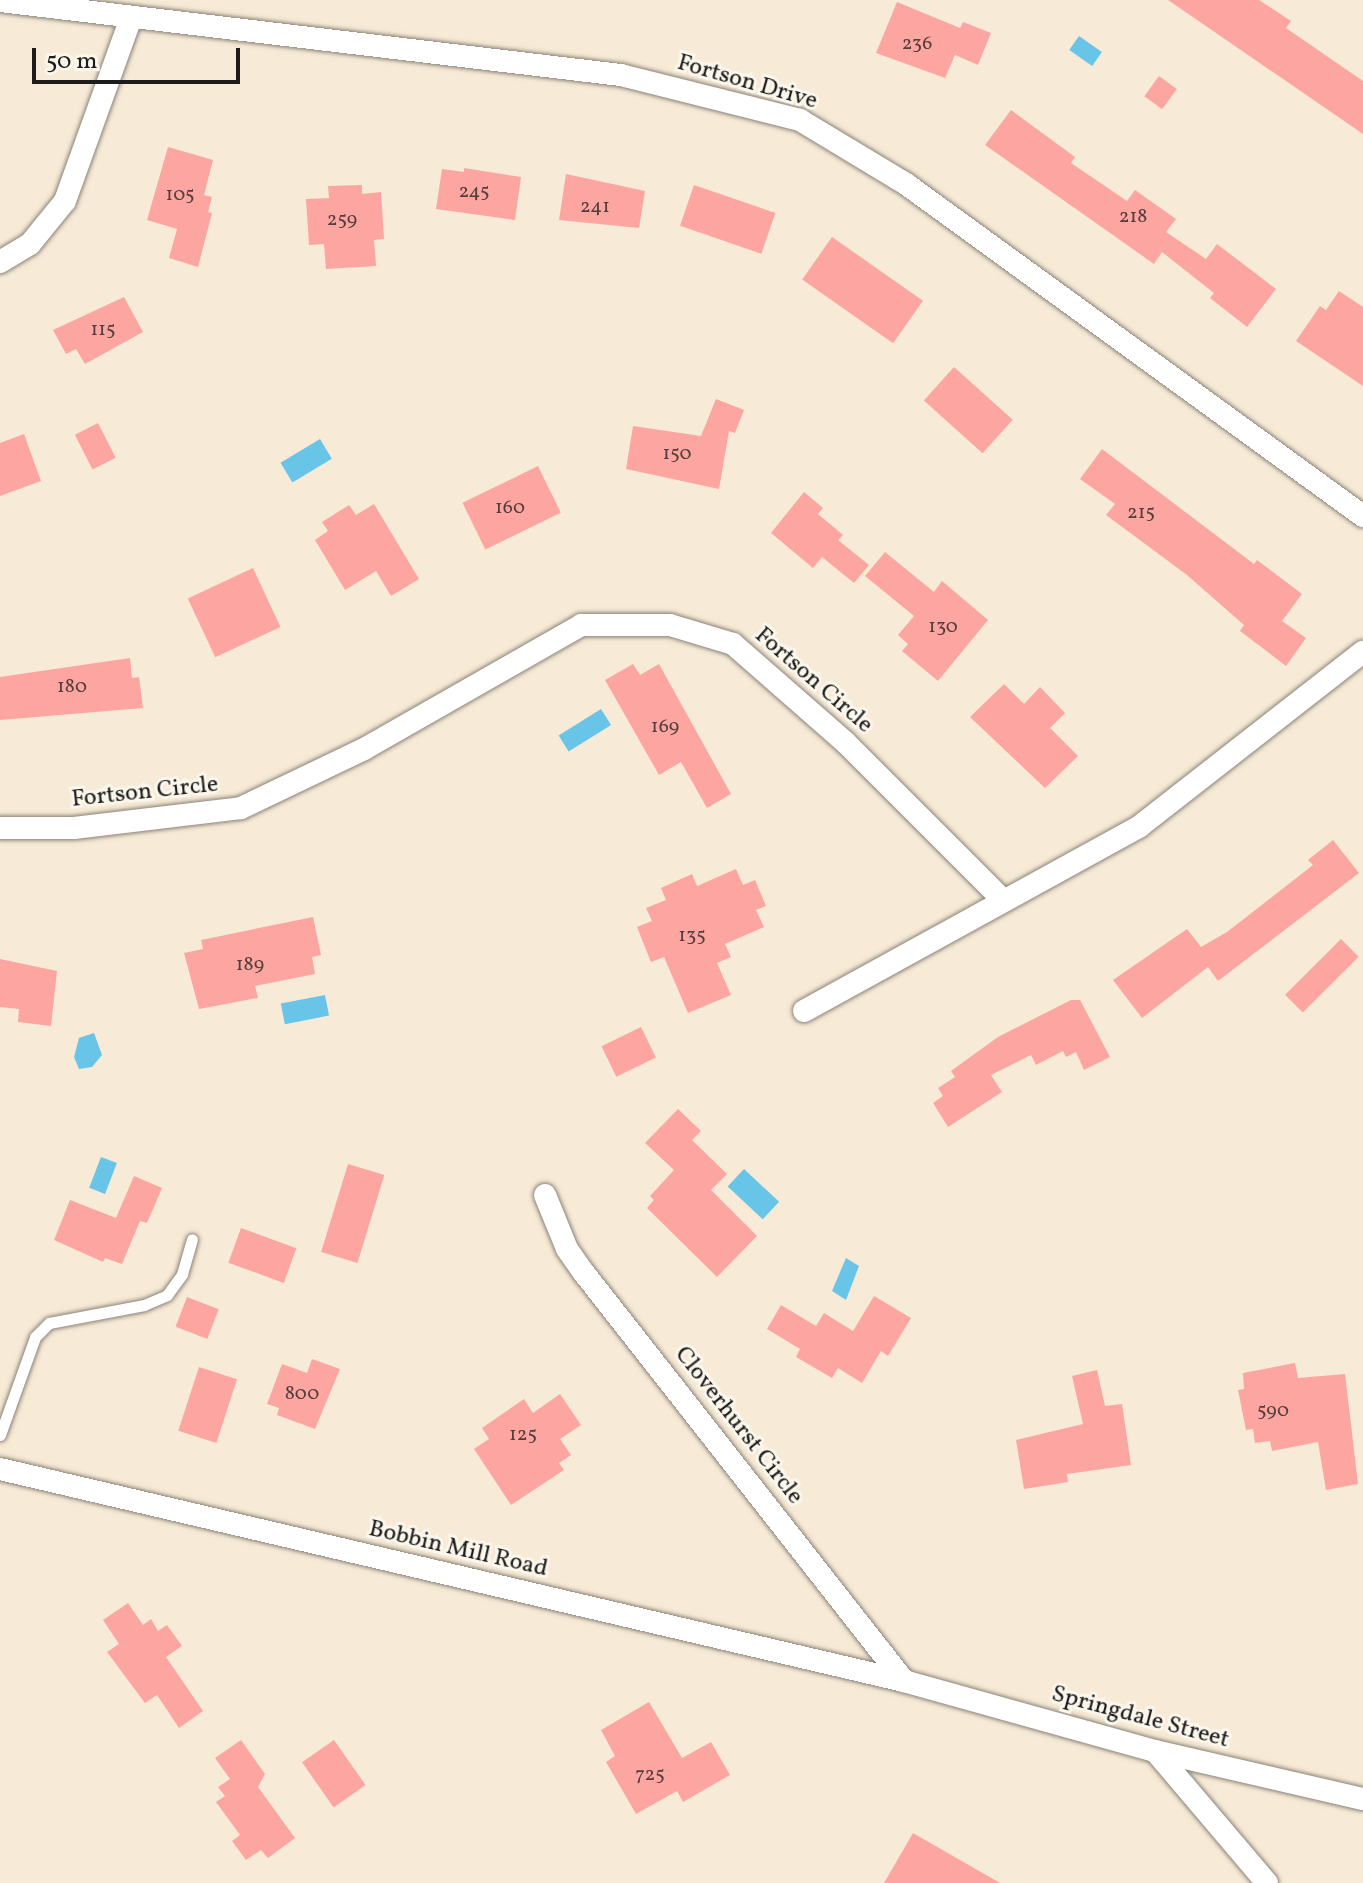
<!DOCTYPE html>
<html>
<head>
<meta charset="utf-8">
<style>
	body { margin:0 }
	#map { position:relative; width:1363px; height:1883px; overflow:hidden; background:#f7ead6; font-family:Vollkorn,serif }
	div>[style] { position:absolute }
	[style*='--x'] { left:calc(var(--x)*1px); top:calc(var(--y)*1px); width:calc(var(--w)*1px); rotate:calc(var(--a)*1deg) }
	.water>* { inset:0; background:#69c5e7; transform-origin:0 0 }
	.building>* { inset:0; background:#fda6a1; transform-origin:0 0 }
	.roads { filter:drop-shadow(0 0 2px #8a8379) drop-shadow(0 0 2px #8a8379) }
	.lane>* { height:11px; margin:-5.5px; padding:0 5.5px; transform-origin:5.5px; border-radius:5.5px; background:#fff }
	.street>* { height:22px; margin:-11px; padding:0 11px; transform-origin:11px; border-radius:11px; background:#fff }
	span { translate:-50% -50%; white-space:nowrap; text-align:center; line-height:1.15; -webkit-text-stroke:6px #fbf7ec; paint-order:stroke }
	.number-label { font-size:20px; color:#543e3d }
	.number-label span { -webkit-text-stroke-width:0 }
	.street-label { font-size:24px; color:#1c1c1c }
	.scale { position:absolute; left:32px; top:48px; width:208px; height:36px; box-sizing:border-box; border:4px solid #1c1c1c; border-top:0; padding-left:10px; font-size:24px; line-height:28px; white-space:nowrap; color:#1c1c1c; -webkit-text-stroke:6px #fbf7ec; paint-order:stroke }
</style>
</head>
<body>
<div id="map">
	<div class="water">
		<div style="left:1079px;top:36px;width:28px;height:17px;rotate:35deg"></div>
		<div style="left:320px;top:439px;width:23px;height:46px;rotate:59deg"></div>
		<div style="left:601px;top:709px;width:19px;height:50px;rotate:58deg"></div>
		<div style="left:325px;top:995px;width:21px;height:45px;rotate:79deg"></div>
		<div style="clip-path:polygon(94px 1033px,102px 1055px,92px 1067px,79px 1069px,74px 1057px,79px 1038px)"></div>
		<div style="left:101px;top:1157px;width:17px;height:33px;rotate:21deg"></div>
		<div style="left:744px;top:1169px;width:48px;height:24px;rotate:43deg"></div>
		<div style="clip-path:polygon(846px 1258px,859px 1266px,846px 1300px,832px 1291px)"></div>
	</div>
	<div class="building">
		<div style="clip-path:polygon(1168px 0,1259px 0,1291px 21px,1286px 28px,1363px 81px,1363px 134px)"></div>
		<div style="clip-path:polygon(897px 2px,960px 28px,963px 22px,991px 33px,978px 65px,955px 55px,945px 78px,876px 53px)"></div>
		<div style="left:1159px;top:76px;width:22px;height:25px;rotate:36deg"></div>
		<div style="clip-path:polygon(1011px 110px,1075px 157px,1071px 163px,1127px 201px,1135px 190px,1176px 219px,1166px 232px,1206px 259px,1217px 244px,1276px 289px,1247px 327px,1210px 298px,1214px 293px,1162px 252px,1154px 264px,985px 145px)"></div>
		<div style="clip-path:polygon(168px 147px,213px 160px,204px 195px,212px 197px,208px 212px,212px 213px,198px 267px,169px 258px,177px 229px,147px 220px)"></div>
		<div style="clip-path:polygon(464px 168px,521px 177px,515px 220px,436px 209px,442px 169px,464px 172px)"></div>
		<div style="clip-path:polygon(566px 174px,645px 191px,639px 228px,559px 220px)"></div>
		<div style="clip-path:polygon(362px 185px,362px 194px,381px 192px,384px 239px,374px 240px,376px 266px,326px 269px,324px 244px,309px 245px,306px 199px,329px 198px,328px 186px)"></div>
		<div style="left:694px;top:185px;width:86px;height:43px;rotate:19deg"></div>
		<div style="left:832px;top:237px;width:111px;height:52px;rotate:35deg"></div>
		<div style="clip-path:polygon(1339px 291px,1363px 307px,1363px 386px,1296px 341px,1320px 306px,1326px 310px)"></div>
		<div style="clip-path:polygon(124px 297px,143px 332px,85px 364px,76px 349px,66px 354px,53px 330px)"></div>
		<div style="left:954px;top:367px;width:79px;height:45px;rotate:42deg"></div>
		<div style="clip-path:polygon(716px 399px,744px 410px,735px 433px,729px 431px,719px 489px,626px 469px,633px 426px,701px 436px)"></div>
		<div style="left:98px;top:423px;width:39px;height:26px;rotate:63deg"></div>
		<div style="clip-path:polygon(24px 434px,41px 481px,0 496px,0 443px)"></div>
		<div style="clip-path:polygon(1102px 449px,1254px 564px,1257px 560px,1302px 594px,1282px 621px,1306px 638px,1286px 666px,1240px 631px,1244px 625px,1187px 575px,1106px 515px,1115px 504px,1080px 479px)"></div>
		<div style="left:538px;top:466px;width:52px;height:84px;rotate:64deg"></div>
		<div style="clip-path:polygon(804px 492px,823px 508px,818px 514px,843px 535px,838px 540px,869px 565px,854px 583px,822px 557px,813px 568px,771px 533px)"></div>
		<div style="clip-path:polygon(374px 504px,419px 579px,391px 596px,376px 571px,345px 590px,315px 540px,328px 531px,322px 522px,349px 505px,356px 515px)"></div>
		<div style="clip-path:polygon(885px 552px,934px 592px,942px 581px,988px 620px,938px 681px,902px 651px,908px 644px,898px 635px,914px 616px,865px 576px)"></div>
		<div style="left:253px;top:568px;width:65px;height:72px;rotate:65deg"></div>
		<div style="clip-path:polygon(130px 658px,132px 678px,139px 677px,143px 708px,0 720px,0 677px)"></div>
		<div style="clip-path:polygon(633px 664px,640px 675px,659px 664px,731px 794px,707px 808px,681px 762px,659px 775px,605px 680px)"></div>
		<div style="clip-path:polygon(1004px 684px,1024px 704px,1040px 687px,1065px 713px,1050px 728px,1078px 756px,1045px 788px,970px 717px)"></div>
		<div style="clip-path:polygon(1333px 840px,1359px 873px,1218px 981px,1208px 967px,1142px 1018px,1113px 980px,1187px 929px,1201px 947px,1227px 932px,1313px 865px,1308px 860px)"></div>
		<div style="clip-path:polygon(736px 869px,743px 885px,755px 880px,766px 906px,756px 910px,764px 927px,725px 944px,731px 957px,717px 963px,731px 995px,688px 1013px,664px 957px,651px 962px,637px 927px,652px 921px,646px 908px,666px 900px,661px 888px,692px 874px,697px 886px)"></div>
		<div style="clip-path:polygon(313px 917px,321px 955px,312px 957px,315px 974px,255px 986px,258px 998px,199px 1009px,184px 953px,203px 949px,201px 940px)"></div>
		<div style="left:1341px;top:939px;width:25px;height:79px;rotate:45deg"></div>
		<div style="clip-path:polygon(0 959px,57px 971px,51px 1026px,18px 1022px,19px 1009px,0 1007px)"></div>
		<div style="clip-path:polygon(1071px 1000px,1080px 1000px,1110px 1057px,1084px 1070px,1076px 1052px,1066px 1057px,1063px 1051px,1036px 1065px,1031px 1055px,991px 1075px,1002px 1092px,948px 1127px,933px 1103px,943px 1096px,938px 1088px,955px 1077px,951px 1071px,998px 1037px)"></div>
		<div style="left:641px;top:1027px;width:34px;height:44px;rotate:64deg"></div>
		<div style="clip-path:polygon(678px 1109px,701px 1131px,692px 1140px,727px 1174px,711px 1190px,757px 1236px,717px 1277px,647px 1208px,654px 1200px,650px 1196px,674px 1170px,645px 1143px)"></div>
		<div style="left:348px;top:1164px;width:38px;height:92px;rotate:17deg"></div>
		<div style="clip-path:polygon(134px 1176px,162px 1188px,147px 1223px,140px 1221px,122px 1264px,105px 1258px,103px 1262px,54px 1240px,70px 1200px,116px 1218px)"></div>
		<div style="left:241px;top:1228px;width:59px;height:37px;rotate:20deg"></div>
		<div style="clip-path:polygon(874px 1296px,911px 1318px,888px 1356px,881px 1351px,862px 1383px,838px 1368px,832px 1378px,796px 1357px,800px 1349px,767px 1329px,781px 1305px,816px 1326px,824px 1313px,853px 1331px)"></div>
		<div style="left:187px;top:1297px;width:34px;height:32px;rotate:21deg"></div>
		<div style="clip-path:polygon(312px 1359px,340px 1369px,315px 1429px,277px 1415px,279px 1408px,267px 1404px,282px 1364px,307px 1373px)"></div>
		<div style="clip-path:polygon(1295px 1363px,1298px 1378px,1345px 1374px,1358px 1484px,1326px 1490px,1318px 1442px,1272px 1451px,1270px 1441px,1255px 1443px,1253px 1429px,1246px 1430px,1238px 1390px,1244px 1389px,1243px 1373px)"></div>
		<div style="left:199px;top:1367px;width:40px;height:67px;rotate:18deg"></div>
		<div style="clip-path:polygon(1097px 1370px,1105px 1406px,1122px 1404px,1131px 1465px,1067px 1474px,1068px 1482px,1024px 1489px,1016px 1440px,1083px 1424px,1072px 1376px)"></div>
		<div style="clip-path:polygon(560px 1394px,581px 1425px,560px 1439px,571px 1455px,559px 1463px,564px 1470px,511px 1505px,474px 1449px,489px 1439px,482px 1428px,524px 1399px,533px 1413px)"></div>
		<div style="clip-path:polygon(128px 1603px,143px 1625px,151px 1619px,158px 1631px,167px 1625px,182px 1646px,166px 1657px,203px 1711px,179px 1728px,157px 1695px,145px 1703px,107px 1652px,119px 1644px,103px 1620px)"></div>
		<div style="clip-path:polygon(649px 1702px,682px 1758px,711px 1742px,730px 1775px,683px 1802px,677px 1791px,636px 1814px,606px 1762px,615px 1756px,601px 1730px)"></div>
		<div style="clip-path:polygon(241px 1740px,265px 1774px,258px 1787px,295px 1838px,268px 1858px,261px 1850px,246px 1860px,232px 1841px,240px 1835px,216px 1802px,225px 1796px,218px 1787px,230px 1779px,215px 1758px)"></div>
		<div style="left:334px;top:1740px;width:55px;height:39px;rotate:55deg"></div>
		<div style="clip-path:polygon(913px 1833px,1000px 1883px,884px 1883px)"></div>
	</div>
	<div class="roads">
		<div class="lane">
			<div style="--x:0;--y:1435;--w:104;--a:-70.3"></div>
			<div style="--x:35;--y:1337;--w:20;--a:-45"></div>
			<div style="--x:49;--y:1323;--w:97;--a:-10.7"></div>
			<div style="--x:144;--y:1305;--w:25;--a:-23"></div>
			<div style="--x:167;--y:1295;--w:26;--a:-54"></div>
			<div style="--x:182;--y:1274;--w:36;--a:-74"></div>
		</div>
		<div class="street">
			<div style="--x:0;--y:1;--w:625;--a:6.8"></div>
			<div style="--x:621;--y:75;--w:185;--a:14.1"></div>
			<div style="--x:800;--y:120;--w:124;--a:31.1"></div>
			<div style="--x:906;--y:184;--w:565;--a:36"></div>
			<div style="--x:0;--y:262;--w:35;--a:-31"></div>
			<div style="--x:30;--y:244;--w:55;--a:-50.9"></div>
			<div style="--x:65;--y:201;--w:195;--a:-70.2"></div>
			<div style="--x:0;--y:828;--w:74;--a:0"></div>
			<div style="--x:74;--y:828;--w:168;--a:-6.8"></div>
			<div style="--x:241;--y:808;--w:136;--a:-25.6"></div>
			<div style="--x:364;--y:749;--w:250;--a:-29.7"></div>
			<div style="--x:581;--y:625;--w:89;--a:0"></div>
			<div style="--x:670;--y:625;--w:66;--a:16.8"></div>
			<div style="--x:733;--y:644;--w:149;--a:41.2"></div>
			<div style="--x:845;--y:742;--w:222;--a:45"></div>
			<div style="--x:804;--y:1011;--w:384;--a:-28.8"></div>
			<div style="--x:1140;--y:826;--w:283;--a:-38"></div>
			<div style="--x:545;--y:1195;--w:58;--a:67.8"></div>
			<div style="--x:567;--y:1249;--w:29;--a:55"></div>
			<div style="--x:584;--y:1273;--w:519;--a:51.89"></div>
			<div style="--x:0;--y:1469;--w:929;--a:13.2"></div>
			<div style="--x:904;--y:1681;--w:261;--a:15.6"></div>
			<div style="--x:1155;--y:1751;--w:213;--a:13"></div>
			<div style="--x:1155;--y:1751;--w:173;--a:49.7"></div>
		</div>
	</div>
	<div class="number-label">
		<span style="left:917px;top:44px">236</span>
		<span style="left:474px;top:192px">245</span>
		<span style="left:180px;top:195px">105</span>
		<span style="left:595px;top:207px">241</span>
		<span style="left:1133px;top:217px">218</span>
		<span style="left:342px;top:220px">259</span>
		<span style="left:103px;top:330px">115</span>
		<span style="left:677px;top:454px">150</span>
		<span style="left:510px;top:508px">160</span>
		<span style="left:1141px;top:513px">215</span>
		<span style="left:943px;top:627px">130</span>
		<span style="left:72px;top:687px">180</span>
		<span style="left:665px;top:727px">169</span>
		<span style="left:692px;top:936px">135</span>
		<span style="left:250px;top:965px">189</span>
		<span style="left:302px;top:1394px">800</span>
		<span style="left:1273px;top:1411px">590</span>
		<span style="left:523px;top:1435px">125</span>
		<span style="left:650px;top:1775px">725</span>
	</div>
	<div class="street-label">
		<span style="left:747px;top:83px;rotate:16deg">Fortson Drive</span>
		<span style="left:813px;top:681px;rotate:41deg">Fortson Circle</span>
		<span style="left:145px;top:793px;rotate:-6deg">Fortson Circle</span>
		<span style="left:738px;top:1426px;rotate:52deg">Cloverhurst Circle</span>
		<span style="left:458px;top:1550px;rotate:13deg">Bobbin Mill Road</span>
		<span style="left:1140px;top:1718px;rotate:15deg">Springdale Street</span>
	</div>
	<div class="scale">50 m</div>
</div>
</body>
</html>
